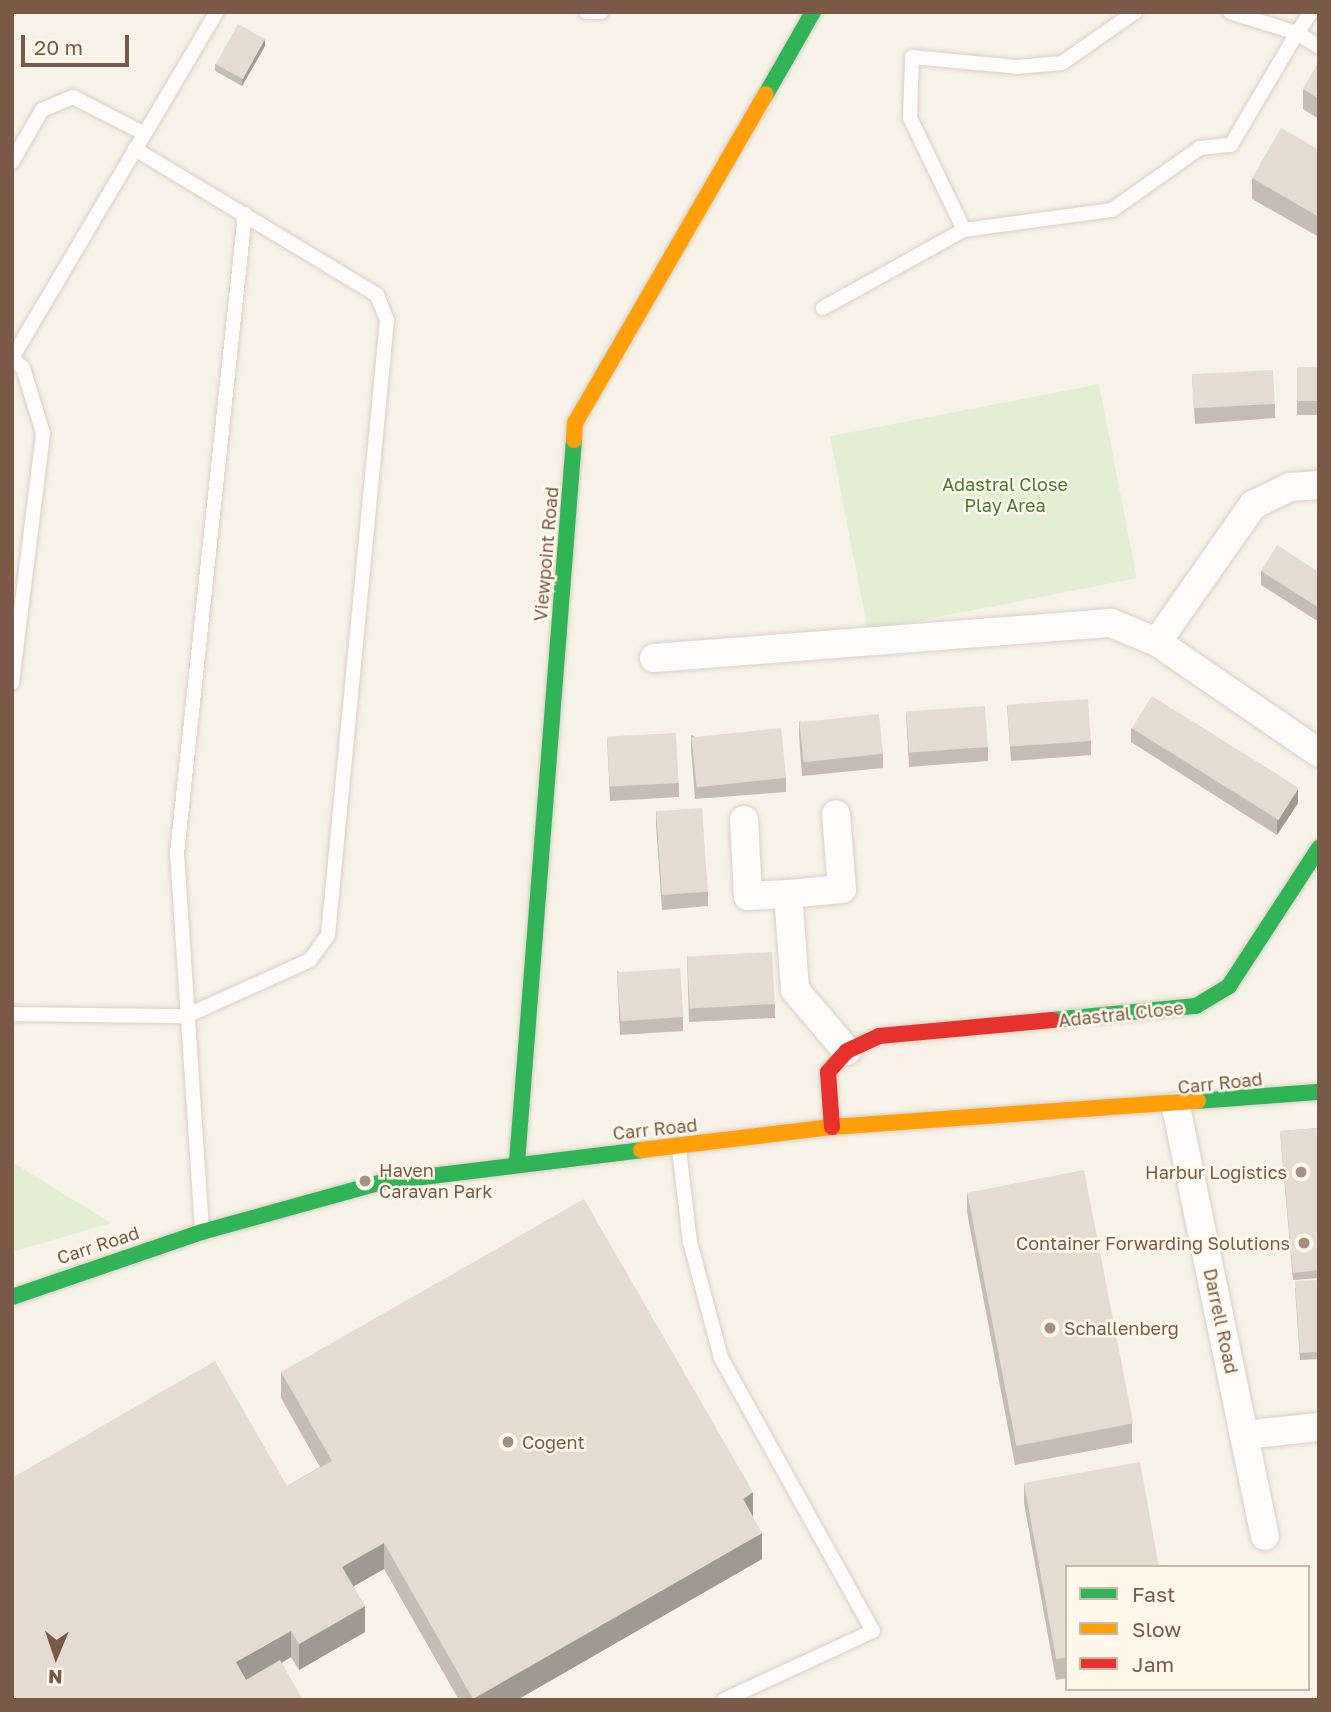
<!DOCTYPE html>
<html>
<head>
<meta charset="utf-8">
<style>
	body { margin:0 }
	#map { position:relative; width:1331px; height:1712px; overflow:hidden; background:#f8f3e8; font-family:"Golos Text",sans-serif }
	div>[style] { position:absolute }
	[style*='--x'] { left:calc(var(--x)*1px); top:calc(var(--y)*1px); width:calc(var(--w)*1px); rotate:calc(var(--a)*1deg) }
	.green>* { inset:0; background:#e2f0d1; transform-origin:0 0 }
	.roads { filter:drop-shadow(0 0 2px #d6cfc5) drop-shadow(0 0 2px #d6cfc5) }
	.lane>* { height:14px; margin:-7px; padding:0 7px; transform-origin:7px; border-radius:7px; background:#fefdfc }
	.street>* { height:28px; margin:-14px; padding:0 14px; transform-origin:14px; border-radius:14px; background:#fefdfc }
	.fast>* { height:16px; margin:-8px; padding:0 8px; transform-origin:8px; border-radius:8px; background:#30b455 }
	.slow>* { height:16px; margin:-8px; padding:0 8px; transform-origin:8px; border-radius:8px; background:#ff9f0a }
	.jam>* { height:16px; margin:-8px; padding:0 8px; transform-origin:8px; border-radius:8px; background:#e5322d }
	.wall>* { inset:0; background:#c5bcb3; transform-origin:0 0 }
	.shaded-wall>* { inset:0; background:#a09992 }
	.building>* { inset:0; background:#e5dbd0; transform-origin:0 0 }
	.dots>* { width:19px; height:19px; translate:-50% -50%; box-sizing:border-box; border:4px solid #fff8eb; border-radius:50% }
	span { translate:-50% -50%; white-space:nowrap; text-align:center; line-height:1.15; -webkit-text-stroke:5px #fff8eb; paint-order:stroke }
	.park-label { font-size:18px; color:#4a7a3a }
	.street-label { font-size:18px; color:#795a46 }
	.poi-label { font-size:18px; color:#795a46 }
	.left { translate:0 -50%; text-align:left }
	.right { translate:-100% -50%; text-align:right }
	.frame { position:absolute; inset:0; border:14px solid #795a46; pointer-events:none }
	.legend { position:absolute; left:1065px; top:1565px; width:245px; height:126px; box-sizing:border-box; background:#fff8eb; border:2px solid #c9b9a9; margin:0; padding:9px 12px; list-style:none; font-size:21px; color:#795a46 }
	.legend li { display:flex; align-items:center; gap:14px; height:35px }
	.legend b { width:35px; border:2px solid #c9b9a9 }
	.north { position:absolute; left:21px; top:1621px; width:70px; height:70px; -webkit-text-stroke:5px #fff8eb; paint-order:stroke; rotate:182deg; font-size:19px; font-weight:700; line-height:28px; text-align:center; color:#795a46 }
	.north::after { content:''; display:block; margin:auto; width:24px; height:32px; background:#795a46; clip-path:polygon(50% 0,100% 100%,50% 72%,0 100%) }
	.scale { position:absolute; left:21px; top:35px; width:108px; height:32px; box-sizing:border-box; border:4px solid #795a46; border-top:0; padding-left:9px; font-size:21px; line-height:24px; white-space:nowrap; color:#795a46; -webkit-text-stroke:5px #fff8eb; paint-order:stroke }
</style>
</head>
<body>
<div id="map">
	<div class="green">
		<div style="left:1099px;top:384px;width:198px;height:274px;rotate:79deg"></div>
		<div style="clip-path:polygon(12px 1162px,111px 1223px,12px 1252px)"></div>
	</div>
	<div class="roads">
		<div class="lane">
			<div style="--x:586;--y:12;--w:15;--a:0"></div>
			<div style="--x:1230;--y:12;--w:70;--a:17.4"></div>
			<div style="--x:1297;--y:33;--w:25;--a:-56"></div>
			<div style="--x:12;--y:162;--w:60;--a:-60"></div>
			<div style="--x:42;--y:110;--w:34;--a:-23"></div>
			<div style="--x:73;--y:97;--w:79;--a:27.2"></div>
			<div style="--x:964;--y:230;--w:149;--a:-7.7"></div>
			<div style="--x:1112;--y:210;--w:108;--a:-35.2"></div>
			<div style="--x:1200;--y:148;--w:31;--a:-6"></div>
			<div style="--x:1231;--y:145;--w:130;--a:-59.5"></div>
			<div style="--x:1297;--y:33;--w:26;--a:32"></div>
			<div style="--x:823;--y:308;--w:161;--a:-29"></div>
			<div style="--x:964;--y:230;--w:124;--a:-115.7"></div>
			<div style="--x:910;--y:118;--w:61;--a:-88.1"></div>
			<div style="--x:912;--y:57;--w:105;--a:5.4"></div>
			<div style="--x:1017;--y:67;--w:45;--a:-5.1"></div>
			<div style="--x:1062;--y:63;--w:89;--a:-34.9"></div>
			<div style="--x:12;--y:358;--w:402;--a:-59.4"></div>
			<div style="--x:12;--y:683;--w:252;--a:-82.9"></div>
			<div style="--x:43;--y:433;--w:68;--a:-107.1"></div>
			<div style="--x:23;--y:368;--w:15;--a:-138"></div>
			<div style="--x:12;--y:1014;--w:174;--a:0.7"></div>
			<div style="--x:186;--y:1016;--w:136;--a:-24.3"></div>
			<div style="--x:310;--y:960;--w:31;--a:-54"></div>
			<div style="--x:328;--y:935;--w:618;--a:-84.52"></div>
			<div style="--x:387;--y:320;--w:27;--a:-112"></div>
			<div style="--x:377;--y:295;--w:283;--a:-148.9"></div>
			<div style="--x:679;--y:1149;--w:94;--a:83.3"></div>
			<div style="--x:690;--y:1242;--w:120;--a:75"></div>
			<div style="--x:721;--y:1358;--w:312;--a:60.9"></div>
			<div style="--x:873;--y:1631;--w:164;--a:155.2"></div>
			<div style="--x:202;--y:1230;--w:378;--a:-93.8"></div>
			<div style="--x:177;--y:853;--w:643;--a:-83.93"></div>
		</div>
		<div class="street">
			<div style="--x:1319;--y:485;--w:29;--a:176"></div>
			<div style="--x:1290;--y:487;--w:41;--a:154.1"></div>
			<div style="--x:1253;--y:505;--w:167;--a:125"></div>
			<div style="--x:1157;--y:642;--w:196;--a:34.4"></div>
			<div style="--x:654;--y:658;--w:458;--a:-4.4"></div>
			<div style="--x:1111;--y:623;--w:50;--a:22.4"></div>
			<div style="--x:744;--y:820;--w:76;--a:87"></div>
			<div style="--x:748;--y:896;--w:40;--a:-2.9"></div>
			<div style="--x:788;--y:894;--w:96;--a:85.8"></div>
			<div style="--x:795;--y:990;--w:80;--a:49.6"></div>
			<div style="--x:788;--y:894;--w:54;--a:-5.3"></div>
			<div style="--x:842;--y:889;--w:75;--a:-94.6"></div>
			<div style="--x:1176;--y:1107;--w:438;--a:78.3"></div>
			<div style="--x:1244;--y:1435;--w:75;--a:-6.1"></div>
		</div>
		<div class="fast">
			<div style="--x:766;--y:94;--w:95;--a:-60.2"></div>
			<div style="--x:1052;--y:1020;--w:145;--a:-5.6"></div>
			<div style="--x:1196;--y:1006;--w:39;--a:-31"></div>
			<div style="--x:1229;--y:986;--w:165;--a:-56.9"></div>
			<div style="--x:1198;--y:1101;--w:121;--a:-4.3"></div>
			<div style="--x:517;--y:1162;--w:724;--a:-85.49"></div>
			<div style="--x:12;--y:1297;--w:201;--a:-18.9"></div>
			<div style="--x:202;--y:1232;--w:187;--a:-15.5"></div>
			<div style="--x:382;--y:1182;--w:261;--a:-7"></div>
		</div>
		<div class="slow">
			<div style="--x:574;--y:440;--w:17;--a:-87"></div>
			<div style="--x:575;--y:423;--w:380;--a:-59.9"></div>
			<div style="--x:641;--y:1150;--w:192;--a:-6.9"></div>
			<div style="--x:832;--y:1127;--w:367;--a:-4.1"></div>
		</div>
		<div class="jam">
			<div style="--x:832;--y:1127;--w:55;--a:-94.2"></div>
			<div style="--x:828;--y:1072;--w:28;--a:-48"></div>
			<div style="--x:847;--y:1051;--w:35;--a:-25"></div>
			<div style="--x:879;--y:1036;--w:174;--a:-5.3"></div>
		</div>
	</div>
	<div class="wall">
		<div style="clip-path:polygon(265px 46px,242px 86px,215px 71px,215px 64px)"></div>
		<div style="clip-path:polygon(1319px 62px,1319px 119px,1303px 109px,1303px 89px)"></div>
		<div style="clip-path:polygon(1319px 150px,1319px 237px,1252px 199px,1252px 178px)"></div>
		<div style="left:1319px;top:367px;width:48px;height:22px;rotate:90deg"></div>
		<div style="clip-path:polygon(1192px 376px,1275px 404px,1275px 418px,1195px 424px)"></div>
		<div style="clip-path:polygon(1261px 571px,1319px 572px,1319px 622px,1261px 585px)"></div>
		<div style="clip-path:polygon(1007px 705px,1091px 741px,1091px 755px,1011px 761px)"></div>
		<div style="clip-path:polygon(906px 713px,988px 747px,988px 761px,909px 767px)"></div>
		<div style="clip-path:polygon(799px 721px,883px 754px,883px 768px,802px 776px,799px 735px)"></div>
		<div style="clip-path:polygon(1131px 728px,1298px 803px,1277px 835px,1131px 742px)"></div>
		<div style="clip-path:polygon(691px 735px,786px 778px,786px 792px,695px 799px,691px 749px)"></div>
		<div style="clip-path:polygon(607px 737px,679px 783px,679px 797px,610px 801px)"></div>
		<div style="clip-path:polygon(656px 811px,708px 892px,708px 906px,662px 910px,656px 825px)"></div>
		<div style="clip-path:polygon(687px 956px,775px 1004px,775px 1018px,689px 1022px)"></div>
		<div style="clip-path:polygon(617px 971px,683px 1017px,683px 1031px,620px 1035px)"></div>
		<div style="clip-path:polygon(1319px 1128px,1319px 1278px,1293px 1280px,1280px 1131px)"></div>
		<div style="clip-path:polygon(967px 1192px,1132px 1423px,1132px 1443px,1015px 1465px,967px 1212px)"></div>
		<div style="clip-path:polygon(1319px 1280px,1319px 1359px,1300px 1360px,1295px 1288px)"></div>
		<div style="clip-path:polygon(281px 1372px,753px 1517px,762px 1559px,517px 1700px,459px 1700px,384px 1569px,353px 1586px,365px 1632px,299px 1670px,291px 1657px,282px 1663px,12px 1700px,287px 1486px,320px 1467px,281px 1398px)"></div>
		<div style="clip-path:polygon(1024px 1483px,1067px 1567px,1067px 1678px,1056px 1680px,1024px 1503px)"></div>
	</div>
	<div class="shaded-wall">
		<div style="clip-path:polygon(265px 39px,265px 46px,242px 86px,242px 79px)"></div>
		<div style="clip-path:polygon(1298px 789px,1298px 803px,1277px 835px,1277px 821px)"></div>
		<div style="clip-path:polygon(753px 1492px,753px 1518px,743px 1499px)"></div>
		<div style="clip-path:polygon(762px 1533px,762px 1559px,517px 1700px,473px 1700px,473px 1699px)"></div>
		<div style="clip-path:polygon(384px 1543px,384px 1569px,342px 1593px,342px 1567px)"></div>
		<div style="clip-path:polygon(365px 1606px,365px 1632px,299px 1670px,299px 1644px)"></div>
		<div style="clip-path:polygon(291px 1631px,291px 1657px,236px 1689px,236px 1662px)"></div>
	</div>
	<div class="building">
		<div style="left:238px;top:24px;width:31px;height:46px;rotate:29deg"></div>
		<div style="clip-path:polygon(1319px 62px,1319px 99px,1303px 89px)"></div>
		<div style="clip-path:polygon(1281px 128px,1319px 150px,1319px 217px,1252px 178px)"></div>
		<div style="left:1319px;top:367px;width:34px;height:22px;rotate:90deg"></div>
		<div style="left:1273px;top:370px;width:34px;height:81px;rotate:87deg"></div>
		<div style="clip-path:polygon(1277px 545px,1319px 572px,1319px 608px,1261px 571px)"></div>
		<div style="left:1152px;top:696px;width:173px;height:38px;rotate:32deg"></div>
		<div style="left:1088px;top:699px;width:42px;height:81px;rotate:86deg"></div>
		<div style="left:985px;top:706px;width:41px;height:79px;rotate:86deg"></div>
		<div style="left:879px;top:714px;width:40px;height:80px;rotate:84deg"></div>
		<div style="left:781px;top:728px;width:50px;height:90px;rotate:84deg"></div>
		<div style="left:676px;top:733px;width:50px;height:69px;rotate:87deg"></div>
		<div style="left:702px;top:808px;width:84px;height:46px;rotate:86deg"></div>
		<div style="left:772px;top:952px;width:52px;height:85px;rotate:87deg"></div>
		<div style="left:680px;top:968px;width:49px;height:63px;rotate:86deg"></div>
		<div style="clip-path:polygon(1319px 1128px,1319px 1270px,1293px 1273px,1280px 1131px)"></div>
		<div style="left:1084px;top:1170px;width:258px;height:119px;rotate:79deg"></div>
		<div style="clip-path:polygon(584px 1199px,753px 1492px,743px 1499px,762px 1533px,473px 1699px,384px 1543px,342px 1567px,365px 1606px,299px 1644px,291px 1631px,236px 1662px,246px 1680px,280px 1660px,303px 1700px,12px 1700px,12px 1478px,215px 1361px,287px 1486px,332px 1461px,281px 1372px)"></div>
		<div style="clip-path:polygon(1319px 1280px,1319px 1352px,1300px 1353px,1295px 1281px)"></div>
		<div style="clip-path:polygon(1140px 1462px,1159px 1567px,1067px 1567px,1067px 1657px,1056px 1659px,1024px 1483px)"></div>
	</div>
	<div class="dots">
		<div style="left:1301px;top:1172px;background:#a5907f"></div>
		<div style="left:365px;top:1181px;background:#a5907f"></div>
		<div style="left:1304px;top:1243px;background:#a5907f"></div>
		<div style="left:1050px;top:1328px;background:#a5907f"></div>
		<div style="left:508px;top:1442px;background:#a5907f"></div>
	</div>
	<div class="park-label">
		<span style="left:1005px;top:495px">Adastral Close<br>Play Area</span>
	</div>
	<div class="street-label">
		<span style="left:546px;top:554px;rotate:-85deg">Viewpoint Road</span>
		<span style="left:1121px;top:1014px;rotate:-6deg">Adastral Close</span>
		<span style="left:1220px;top:1083px;rotate:-6deg">Carr Road</span>
		<span style="left:655px;top:1129px;rotate:-6deg">Carr Road</span>
		<span style="left:98px;top:1245px;rotate:-18deg">Carr Road</span>
		<span style="left:1221px;top:1321px;rotate:78deg">Darrell Road</span>
	</div>
	<div class="poi-label">
		<span class="left" style="left:379px;top:1181px">Haven<br>Caravan Park</span>
		<span class="right" style="left:1287px;top:1172px">Harbur Logistics</span>
		<span class="right" style="left:1290px;top:1243px">Container Forwarding Solutions</span>
		<span class="left" style="left:1064px;top:1328px">Schallenberg</span>
		<span class="left" style="left:522px;top:1442px">Cogent</span>
	</div>
	<div class="frame"></div>
	<ul class="legend">
	<li><b style="height:9px;background:#30b455"></b>Fast</li>
	<li><b style="height:9px;background:#ff9f0a"></b>Slow</li>
	<li><b style="height:9px;background:#e5322d"></b>Jam</li>
	</ul>
	<div class="north">N</div>
	<div class="scale">20 m</div>
</div>
</body>
</html>
